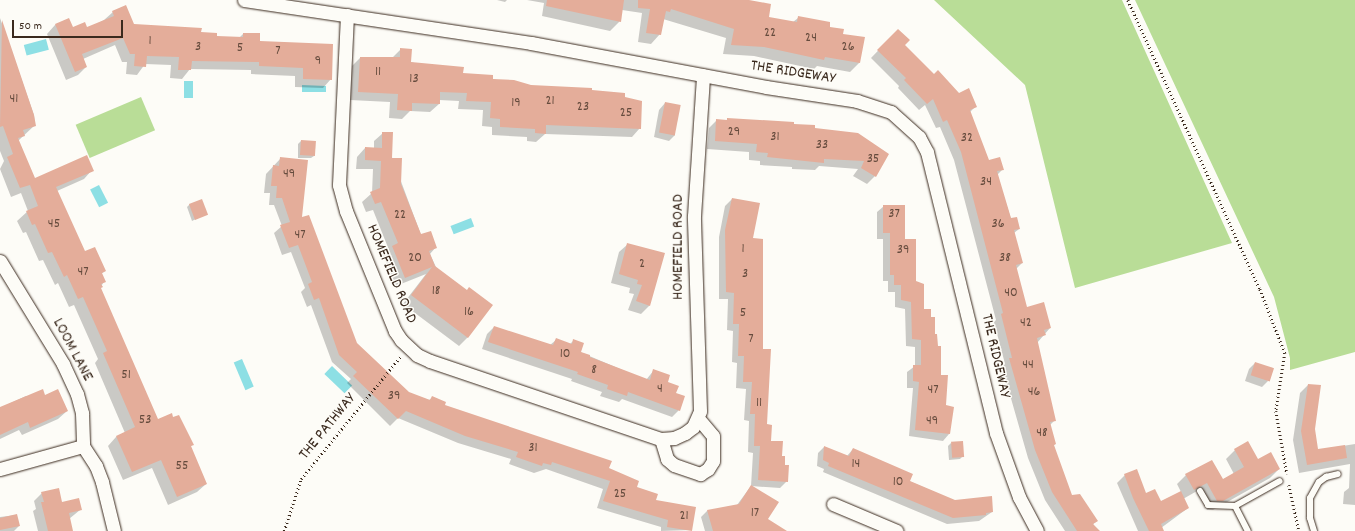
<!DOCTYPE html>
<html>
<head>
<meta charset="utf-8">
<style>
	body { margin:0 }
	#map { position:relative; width:1355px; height:531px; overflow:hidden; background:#fdfcf7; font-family:Dekko,sans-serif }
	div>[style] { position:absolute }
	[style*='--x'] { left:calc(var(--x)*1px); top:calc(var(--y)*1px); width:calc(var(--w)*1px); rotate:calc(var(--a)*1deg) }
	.green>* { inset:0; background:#b9dd97; transform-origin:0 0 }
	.water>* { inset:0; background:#8ddfe4; transform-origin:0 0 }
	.shadow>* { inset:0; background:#0003 }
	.building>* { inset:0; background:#e4ad9a; transform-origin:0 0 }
	.path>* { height:2.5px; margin-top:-1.25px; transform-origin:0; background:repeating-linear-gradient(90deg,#3b2a1e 0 1px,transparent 0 4px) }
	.roads { filter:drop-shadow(0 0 1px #3b2a1e) drop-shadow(0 0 1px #3b2a1e) }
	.lane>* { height:6px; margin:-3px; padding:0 3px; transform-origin:3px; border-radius:3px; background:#fdfcf7 }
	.street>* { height:13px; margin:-6.5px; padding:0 6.5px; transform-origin:6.5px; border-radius:6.5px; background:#fdfcf7 }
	span { translate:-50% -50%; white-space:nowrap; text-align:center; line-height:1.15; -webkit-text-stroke:3px #fdfcf7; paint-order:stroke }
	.number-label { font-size:14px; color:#654b3d }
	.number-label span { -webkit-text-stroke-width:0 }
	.street-label { font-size:16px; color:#3b2a1e }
	.scale { position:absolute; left:12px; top:20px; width:111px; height:18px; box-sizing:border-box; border:2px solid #3b2a1e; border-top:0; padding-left:5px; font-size:12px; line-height:14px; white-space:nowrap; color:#3b2a1e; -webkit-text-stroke:3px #fdfcf7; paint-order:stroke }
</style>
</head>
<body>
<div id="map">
	<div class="green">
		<div style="clip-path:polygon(934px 0,1122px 0,1232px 243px,1075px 288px,1025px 85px)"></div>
		<div style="clip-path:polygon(1135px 0,1355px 0,1355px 352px,1290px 370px,1290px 358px,1274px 297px)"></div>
		<div style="left:141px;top:97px;width:36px;height:71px;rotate:67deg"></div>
	</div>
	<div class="water">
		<div style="left:46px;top:39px;width:11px;height:23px;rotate:75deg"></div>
		<div style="left:184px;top:81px;width:9px;height:17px"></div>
		<div style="clip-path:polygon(302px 85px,326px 86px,326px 92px,302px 92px)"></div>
		<div style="left:99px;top:185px;width:20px;height:10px;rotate:63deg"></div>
		<div style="left:471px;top:218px;width:9px;height:22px;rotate:69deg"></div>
		<div style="left:242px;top:359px;width:30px;height:9px;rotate:67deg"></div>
		<div style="left:332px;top:366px;width:28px;height:11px;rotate:44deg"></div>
	</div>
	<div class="shadow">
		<div style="clip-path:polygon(497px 0,507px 0,505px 2px)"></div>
		<div style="clip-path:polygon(527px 0,746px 0,768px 18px,793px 22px,798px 18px,842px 34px,860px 62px,850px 72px,817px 66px,814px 69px,754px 56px,723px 54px,726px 38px,663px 19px,660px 34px,651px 44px,638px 42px,642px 13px,622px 10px,620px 21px,610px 31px,542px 16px,544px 3px)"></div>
		<div style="clip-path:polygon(113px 12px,133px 25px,216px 37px,239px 38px,243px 34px,331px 79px,323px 88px,295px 87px,295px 76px,251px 74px,251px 70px,190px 69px,182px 79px,170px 78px,171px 65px,145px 64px,137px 75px,126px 74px,127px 62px,122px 62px,115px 45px,83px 59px,86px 67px,78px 75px,66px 80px,47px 34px,55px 25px,69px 20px,72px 28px,87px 29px,104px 20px)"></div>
		<div style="clip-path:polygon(0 18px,34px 115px,35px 125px,18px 141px,34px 180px,92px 170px,84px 179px,57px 191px,85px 253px,105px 271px,101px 274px,104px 281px,100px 289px,157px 421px,193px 444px,190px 447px,206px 484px,197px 492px,168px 505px,152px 468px,123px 480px,108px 446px,116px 437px,125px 433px,95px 363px,98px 359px,74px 305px,69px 307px,58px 283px,55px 285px,43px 260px,39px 261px,26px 232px,23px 233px,17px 221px,28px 211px,21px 193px,11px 197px,0 169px,4px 161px,0 151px)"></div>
		<div style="clip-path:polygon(898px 30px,903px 46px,934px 75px,976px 106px,970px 112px,988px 161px,1003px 169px,997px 175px,1011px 219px,1019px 229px,1014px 233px,1022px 263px,1016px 269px,1026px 308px,1050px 328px,1037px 343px,1055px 420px,1050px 425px,1055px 444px,1053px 446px,1072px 497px,1097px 521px,1093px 524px,1098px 531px,1065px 531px,1045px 500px,1028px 458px,1002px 367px,1005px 364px,994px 322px,996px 320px,954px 160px,940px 127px,936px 128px,925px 105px,919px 110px,898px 88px,899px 86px,871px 58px)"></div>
		<div style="clip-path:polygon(401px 49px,410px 62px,462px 74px,531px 86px,591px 91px,624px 98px,640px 128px,632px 137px,545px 134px,536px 142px,527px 141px,527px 137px,492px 135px,492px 127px,482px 126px,483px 110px,458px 109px,459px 101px,439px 100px,439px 104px,430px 112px,410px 111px,402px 119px,389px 118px,390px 102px,350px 100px,352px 66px,360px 58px,392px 58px)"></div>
		<div style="clip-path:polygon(665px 103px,675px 135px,669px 141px,654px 137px,659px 110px)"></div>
		<div style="clip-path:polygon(728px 119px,857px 134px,875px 176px,867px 184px,853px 176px,858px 169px,819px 166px,815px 170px,792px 169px,792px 167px,760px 165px,760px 161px,749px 160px,749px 152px,707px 149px,709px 128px,717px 120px,725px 121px)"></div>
		<div style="clip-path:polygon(383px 133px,421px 235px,436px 247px,430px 254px,468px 337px,459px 346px,403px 304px,426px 274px,396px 286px,383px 255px,389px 250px,373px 210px,366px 212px,362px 202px,372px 193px,373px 169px,356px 169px,357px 157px,365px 148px,374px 148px,374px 141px)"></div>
		<div style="clip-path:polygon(301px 141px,314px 156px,311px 158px,298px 158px,298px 144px)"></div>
		<div style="clip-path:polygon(281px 158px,301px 219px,356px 343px,408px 393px,429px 400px,432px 398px,444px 406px,608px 469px,655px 500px,691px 530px,661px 531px,661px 527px,597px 508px,603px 489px,546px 469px,534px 473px,509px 464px,511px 459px,458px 443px,398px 418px,390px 426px,347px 383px,351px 379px,332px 362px,311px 305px,307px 307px,301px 292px,305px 288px,291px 252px,282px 255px,274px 233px,282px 226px,274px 205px,269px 205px,270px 193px,264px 193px,266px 174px)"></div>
		<div style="clip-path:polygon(732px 199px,752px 239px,766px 425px,770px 442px,781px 457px,787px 481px,780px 488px,751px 486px,769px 531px,705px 531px,701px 517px,707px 511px,737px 505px,751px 486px,753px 453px,748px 452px,749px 421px,744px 420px,746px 389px,736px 388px,737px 363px,732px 362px,733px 331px,727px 330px,728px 299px,719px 299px,719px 237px,725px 206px)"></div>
		<div style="clip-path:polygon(190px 204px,206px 214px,192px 221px,187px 207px)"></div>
		<div style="clip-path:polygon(884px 206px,904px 240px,923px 310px,930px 318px,949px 434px,943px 441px,909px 436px,913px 388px,907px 388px,907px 372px,915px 366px,915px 347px,906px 346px,905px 309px,895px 307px,895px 292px,888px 292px,888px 281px,883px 281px,883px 239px,877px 239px,877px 212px)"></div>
		<div style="clip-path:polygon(628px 244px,663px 254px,649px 306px,641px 314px,628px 310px,634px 294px,629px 293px,630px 288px,611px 283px,619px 252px)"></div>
		<div style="clip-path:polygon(494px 327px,550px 345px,556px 340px,569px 345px,574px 340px,580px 352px,646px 380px,654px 370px,675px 394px,679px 410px,672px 417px,622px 399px,619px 402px,600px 396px,602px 392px,571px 381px,572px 379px,482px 349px,487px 334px)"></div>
		<div style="clip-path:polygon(1255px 363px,1268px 381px,1262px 387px,1245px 381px,1249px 369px)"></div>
		<div style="clip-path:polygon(1308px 385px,1317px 450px,1355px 444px,1355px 505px,1343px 504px,1344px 492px,1349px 488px,1350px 464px,1299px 473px,1293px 440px,1300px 393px)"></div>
		<div style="clip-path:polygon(26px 396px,45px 396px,67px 411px,58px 419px,22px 435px,19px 430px,0 439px,0 408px)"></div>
		<div style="clip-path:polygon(951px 443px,963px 456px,960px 459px,949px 460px,948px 446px)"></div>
		<div style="clip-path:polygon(824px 447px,847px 456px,853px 449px,909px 481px,955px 501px,992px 512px,979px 521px,947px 524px,823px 472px,824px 469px,817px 466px,818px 453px)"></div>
		<div style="clip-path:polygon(1235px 450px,1279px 469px,1270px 478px,1213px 510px,1207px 510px,1197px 491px,1183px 499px,1188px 508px,1161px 528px,1163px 531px,1138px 531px,1117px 483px,1125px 475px,1145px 494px,1160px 502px,1181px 492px,1177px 484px,1186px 475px,1222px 480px,1234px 474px,1226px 459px)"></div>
		<div style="clip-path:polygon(42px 493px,80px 510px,69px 519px,72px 531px,38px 531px,33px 511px,36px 509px,34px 501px)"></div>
		<div style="clip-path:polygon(16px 515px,19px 526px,14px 531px,0 531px,0 517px)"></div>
	</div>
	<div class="building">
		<div style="clip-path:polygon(547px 0,624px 0,621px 22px,546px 6px)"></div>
		<div style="clip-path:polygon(638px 0,749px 0,771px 4px,769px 17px,797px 22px,798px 16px,830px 22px,830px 27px,844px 29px,843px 34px,865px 37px,860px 63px,825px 57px,824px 60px,764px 47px,731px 45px,734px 29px,671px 9px,670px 12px,666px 11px,661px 35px,646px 33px,650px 9px,638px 8px)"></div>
		<div style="clip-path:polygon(126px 5px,134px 24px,202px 28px,201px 32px,217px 33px,217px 36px,243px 37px,243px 33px,260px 33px,260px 41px,333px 44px,332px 80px,303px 79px,303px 68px,259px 66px,259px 62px,192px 61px,191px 70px,178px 70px,179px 57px,147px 56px,146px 67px,134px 66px,135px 54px,130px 54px,123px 38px,82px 54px,87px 67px,75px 72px,55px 24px,69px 18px,73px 27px,85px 22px,87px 27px,114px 16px,112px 11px)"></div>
		<div style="clip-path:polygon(2px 20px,34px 115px,36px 126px,23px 130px,25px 136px,18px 138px,35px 178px,87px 155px,94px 171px,56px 187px,85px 251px,95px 247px,106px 271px,102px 273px,106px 282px,101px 284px,103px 287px,101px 288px,158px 419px,172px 413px,173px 417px,179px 415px,194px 445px,191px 446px,207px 484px,177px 497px,161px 460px,132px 472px,116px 436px,135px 427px,103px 353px,107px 351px,83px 297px,78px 299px,67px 275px,64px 277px,52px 252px,48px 253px,35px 224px,32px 225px,26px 211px,38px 206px,30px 185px,20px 188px,7px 157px,13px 154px,3px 126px,0 127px)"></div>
		<div style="clip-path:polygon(898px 29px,910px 40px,905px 45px,934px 74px,938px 70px,959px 93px,969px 88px,977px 107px,970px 110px,989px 160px,1000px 157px,1004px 170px,997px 171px,1011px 218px,1017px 217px,1020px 229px,1014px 230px,1023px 263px,1016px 265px,1027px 307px,1044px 302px,1051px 328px,1044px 330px,1046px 335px,1037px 338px,1056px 421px,1050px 422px,1056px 444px,1054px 445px,1072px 495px,1080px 494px,1098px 521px,1093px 524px,1100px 531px,1077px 531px,1052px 492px,1035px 450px,1009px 358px,1012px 358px,1001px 314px,1003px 313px,961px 152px,947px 120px,943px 122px,933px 99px,927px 104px,904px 80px,906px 78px,877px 50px)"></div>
		<div style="clip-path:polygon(400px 48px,412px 49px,411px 62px,464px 67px,463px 73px,493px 75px,493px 79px,514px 80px,531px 85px,592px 88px,592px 90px,625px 93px,625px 97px,642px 101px,641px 129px,546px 125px,546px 134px,535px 133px,535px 129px,500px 127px,500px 119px,490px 118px,491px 102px,466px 101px,467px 93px,440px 92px,440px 104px,412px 103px,412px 111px,397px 110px,398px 94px,358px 92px,360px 57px,400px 57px)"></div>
		<div style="left:665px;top:102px;width:16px;height:31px;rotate:11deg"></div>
		<div style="clip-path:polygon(727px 118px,794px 122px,794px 124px,815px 125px,815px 128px,858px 133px,889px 154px,876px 177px,861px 168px,864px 161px,824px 159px,824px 163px,767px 157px,768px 153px,756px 152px,757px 144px,715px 141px,716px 119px,727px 120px)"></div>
		<div style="clip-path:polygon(382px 132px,393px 132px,392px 158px,402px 158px,401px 184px,421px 234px,431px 231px,437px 248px,429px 251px,435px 266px,467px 290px,469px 287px,493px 305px,468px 338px,411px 295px,432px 267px,405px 278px,392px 246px,398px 243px,381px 202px,375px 204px,370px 192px,380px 188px,381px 161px,365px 160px,365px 147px,382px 148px)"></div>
		<div style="left:301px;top:140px;width:15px;height:15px;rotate:4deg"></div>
		<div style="clip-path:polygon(280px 157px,308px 160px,302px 217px,309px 215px,357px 343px,409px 392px,430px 400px,432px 396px,446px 402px,445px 405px,612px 461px,609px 468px,639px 481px,637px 487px,658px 494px,656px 500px,696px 507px,692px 531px,667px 527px,668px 520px,603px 501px,610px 481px,552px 462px,551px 465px,543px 463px,542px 466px,516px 457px,518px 452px,465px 436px,406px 411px,398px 419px,353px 376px,357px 372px,339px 355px,319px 298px,314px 300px,308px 284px,312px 282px,298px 245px,289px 248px,280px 225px,290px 222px,282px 198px,276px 198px,277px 186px,271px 186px,273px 165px,279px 166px)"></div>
		<div style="clip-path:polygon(732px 198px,760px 203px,753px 238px,763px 239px,763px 349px,771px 349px,767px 424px,772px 425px,771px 441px,783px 441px,782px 456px,785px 456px,785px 465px,789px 465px,788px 482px,758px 480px,760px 446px,754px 446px,755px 414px,750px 414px,752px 382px,743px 382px,744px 356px,738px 356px,739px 324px,733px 324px,734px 293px,726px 292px,725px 230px)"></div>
		<div style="left:202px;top:199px;width:17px;height:14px;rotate:69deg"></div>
		<div style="clip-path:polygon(883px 205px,905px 205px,905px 239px,916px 239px,916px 281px,924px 284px,924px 309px,931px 309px,931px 317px,935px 317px,935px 334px,937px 334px,938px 346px,941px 346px,941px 375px,948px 375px,946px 405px,954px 407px,950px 434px,915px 430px,919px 382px,913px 381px,913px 365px,921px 365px,921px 340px,912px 339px,911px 302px,901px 300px,901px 285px,894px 285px,894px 275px,890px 275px,890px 233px,883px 233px)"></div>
		<div style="clip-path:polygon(627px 243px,665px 253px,650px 306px,636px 301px,642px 285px,637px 284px,638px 280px,619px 274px)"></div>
		<div style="clip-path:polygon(494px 326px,553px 345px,556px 338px,572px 344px,573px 339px,584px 343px,581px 352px,590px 355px,590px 357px,650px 380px,653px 369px,670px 375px,668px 382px,679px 386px,676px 393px,685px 396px,680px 411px,628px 392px,627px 396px,607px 389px,608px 385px,577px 374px,578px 372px,488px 342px)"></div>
		<div style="left:1255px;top:362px;width:20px;height:14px;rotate:18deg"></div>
		<div style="clip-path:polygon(1308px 384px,1321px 385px,1315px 429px,1318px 449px,1345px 445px,1347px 458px,1307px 465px,1301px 431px)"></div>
		<div style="clip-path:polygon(43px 389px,45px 395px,58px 389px,68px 411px,30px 428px,28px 422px,0 435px,0 407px)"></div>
		<div style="left:963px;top:441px;width:16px;height:12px;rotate:86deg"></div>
		<div style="clip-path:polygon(1248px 441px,1258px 459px,1271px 452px,1280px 469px,1223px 501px,1217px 501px,1207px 483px,1194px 490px,1185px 474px,1212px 460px,1223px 479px,1244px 467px,1234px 449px)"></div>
		<div style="clip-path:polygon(824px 446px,849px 456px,853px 448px,913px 474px,910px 481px,955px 500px,992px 496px,993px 512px,986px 513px,986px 515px,953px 518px,828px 466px,829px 463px,823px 460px)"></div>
		<div style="clip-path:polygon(1137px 469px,1146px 493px,1155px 489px,1161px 501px,1181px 491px,1189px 508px,1161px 524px,1164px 531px,1149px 531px,1133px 498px,1124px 474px)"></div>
		<div style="clip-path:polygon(751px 485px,779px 502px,768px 519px,787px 531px,713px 531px,707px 510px,739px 504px)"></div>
		<div style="clip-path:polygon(59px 488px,62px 502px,79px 498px,82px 510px,69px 513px,73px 531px,48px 531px,41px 502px,44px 502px,41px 492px)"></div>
		<div style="clip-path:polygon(17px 514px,20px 526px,0 530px,0 518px)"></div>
	</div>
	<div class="path">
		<div style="--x:1128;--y:0;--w:318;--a:65.5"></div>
		<div style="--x:1260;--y:289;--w:69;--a:68.7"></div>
		<div style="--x:1285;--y:353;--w:59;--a:98.8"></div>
		<div style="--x:1276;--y:411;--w:64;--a:80.1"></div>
		<div style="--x:1289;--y:485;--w:47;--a:77.7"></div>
		<div style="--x:284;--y:531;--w:55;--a:-71.9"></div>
		<div style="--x:301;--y:479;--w:157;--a:-50.9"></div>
	</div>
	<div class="roads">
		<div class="lane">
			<div style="--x:1200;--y:491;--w:16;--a:60"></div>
			<div style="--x:1208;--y:505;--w:27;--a:2"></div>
			<div style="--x:1235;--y:506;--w:51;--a:-29.1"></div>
			<div style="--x:1235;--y:506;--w:28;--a:63"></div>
			<div style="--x:1314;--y:531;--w:14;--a:-107"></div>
			<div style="--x:1310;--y:518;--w:20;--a:-90"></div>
			<div style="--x:1310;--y:498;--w:18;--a:-61"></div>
			<div style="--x:1319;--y:482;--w:9;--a:-36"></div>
			<div style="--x:1326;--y:477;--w:12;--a:-14"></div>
		</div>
		<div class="street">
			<div style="--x:244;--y:0;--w:290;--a:8.5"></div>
			<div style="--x:531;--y:43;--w:239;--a:10.6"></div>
			<div style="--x:766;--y:87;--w:92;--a:8.7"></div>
			<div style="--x:857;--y:101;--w:36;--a:18"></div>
			<div style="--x:891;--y:112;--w:38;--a:42"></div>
			<div style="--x:919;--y:137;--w:17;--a:62"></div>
			<div style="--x:927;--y:152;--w:289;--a:76.2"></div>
			<div style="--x:996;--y:433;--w:68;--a:70.2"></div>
			<div style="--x:1019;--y:497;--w:38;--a:62"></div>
			<div style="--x:347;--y:15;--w:170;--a:92.7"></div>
			<div style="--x:339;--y:185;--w:27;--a:75"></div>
			<div style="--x:346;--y:211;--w:130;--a:67.8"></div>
			<div style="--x:395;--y:331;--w:11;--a:56"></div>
			<div style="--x:401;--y:340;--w:22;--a:43"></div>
			<div style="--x:417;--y:355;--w:14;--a:25"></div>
			<div style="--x:430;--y:361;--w:244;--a:18.7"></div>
			<div style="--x:661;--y:439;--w:13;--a:-4"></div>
			<div style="--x:674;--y:438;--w:12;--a:-24"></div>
			<div style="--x:685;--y:433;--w:10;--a:-37"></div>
			<div style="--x:693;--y:427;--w:17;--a:-66"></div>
			<div style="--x:700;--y:411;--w:195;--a:-91.8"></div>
			<div style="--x:694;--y:216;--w:141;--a:-86.3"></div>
			<div style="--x:0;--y:261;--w:121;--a:58.5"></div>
			<div style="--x:63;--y:364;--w:33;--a:65"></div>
			<div style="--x:77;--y:394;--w:20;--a:75"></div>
			<div style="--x:82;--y:413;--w:33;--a:88"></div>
			<div style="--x:83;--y:446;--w:24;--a:57"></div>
			<div style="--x:96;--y:466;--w:17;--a:69"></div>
			<div style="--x:102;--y:482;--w:50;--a:76.2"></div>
			<div style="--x:661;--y:439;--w:21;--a:73"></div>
			<div style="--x:667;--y:459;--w:9;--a:41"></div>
			<div style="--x:674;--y:465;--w:28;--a:19"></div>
			<div style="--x:700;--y:474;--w:9;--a:-32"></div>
			<div style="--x:708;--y:469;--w:9;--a:-58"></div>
			<div style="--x:713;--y:461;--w:25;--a:-90"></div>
			<div style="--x:713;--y:436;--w:23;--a:-130"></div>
			<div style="--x:0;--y:469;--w:86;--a:-15.5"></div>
			<div style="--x:833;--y:504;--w:69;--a:22.9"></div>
		</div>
	</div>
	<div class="number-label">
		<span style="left:770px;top:33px">22</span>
		<span style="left:811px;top:38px">24</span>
		<span style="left:150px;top:41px">1</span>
		<span style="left:198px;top:47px">3</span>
		<span style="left:848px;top:47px">26</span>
		<span style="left:240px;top:48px">5</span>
		<span style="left:278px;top:51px">7</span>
		<span style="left:318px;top:61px">9</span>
		<span style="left:378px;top:72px">11</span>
		<span style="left:414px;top:79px">13</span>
		<span style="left:14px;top:99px">41</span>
		<span style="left:550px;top:101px">21</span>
		<span style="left:516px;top:103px">19</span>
		<span style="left:583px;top:107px">23</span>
		<span style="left:626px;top:113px">25</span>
		<span style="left:734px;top:132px">29</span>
		<span style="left:775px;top:137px">31</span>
		<span style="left:967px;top:138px">32</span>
		<span style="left:822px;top:145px">33</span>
		<span style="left:873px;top:159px">35</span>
		<span style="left:289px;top:174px">49</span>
		<span style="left:986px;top:182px">34</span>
		<span style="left:894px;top:214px">37</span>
		<span style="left:400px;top:215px">22</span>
		<span style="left:54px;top:224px">45</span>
		<span style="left:998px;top:224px">36</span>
		<span style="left:300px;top:235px">47</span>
		<span style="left:743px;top:249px">1</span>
		<span style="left:903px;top:250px">39</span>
		<span style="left:415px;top:258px">20</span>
		<span style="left:1005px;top:258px">38</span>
		<span style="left:642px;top:264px">2</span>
		<span style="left:83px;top:272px">47</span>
		<span style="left:745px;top:274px">3</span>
		<span style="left:436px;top:291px">18</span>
		<span style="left:1011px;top:293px">40</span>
		<span style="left:469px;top:312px">16</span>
		<span style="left:743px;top:313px">5</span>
		<span style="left:1026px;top:323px">42</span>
		<span style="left:751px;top:339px">7</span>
		<span style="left:565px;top:354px">10</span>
		<span style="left:1028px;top:365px">44</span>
		<span style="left:594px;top:370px">8</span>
		<span style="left:126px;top:375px">51</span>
		<span style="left:660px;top:389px">4</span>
		<span style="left:933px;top:390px">47</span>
		<span style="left:1034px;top:392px">46</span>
		<span style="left:394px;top:396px">39</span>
		<span style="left:759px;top:403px">11</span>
		<span style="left:145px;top:420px">53</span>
		<span style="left:932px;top:421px">49</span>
		<span style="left:1042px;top:433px">48</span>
		<span style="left:533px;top:448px">31</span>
		<span style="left:856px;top:464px">14</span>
		<span style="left:182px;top:466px">55</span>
		<span style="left:898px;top:482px">10</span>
		<span style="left:620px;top:494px">25</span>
		<span style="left:755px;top:513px">17</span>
		<span style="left:684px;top:516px">21</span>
	</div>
	<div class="street-label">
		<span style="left:793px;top:73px;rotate:9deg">THE RIDGEWAY</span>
		<span style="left:679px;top:247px;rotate:-90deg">HOMEFIELD ROAD</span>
		<span style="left:391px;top:274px;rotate:67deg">HOMEFIELD ROAD</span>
		<span style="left:72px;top:350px;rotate:62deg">LOOM LANE</span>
		<span style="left:995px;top:356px;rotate:77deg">THE RIDGEWAY</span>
		<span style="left:328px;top:427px;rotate:-51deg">THE PATHWAY</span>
	</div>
	<div class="scale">50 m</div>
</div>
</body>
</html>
